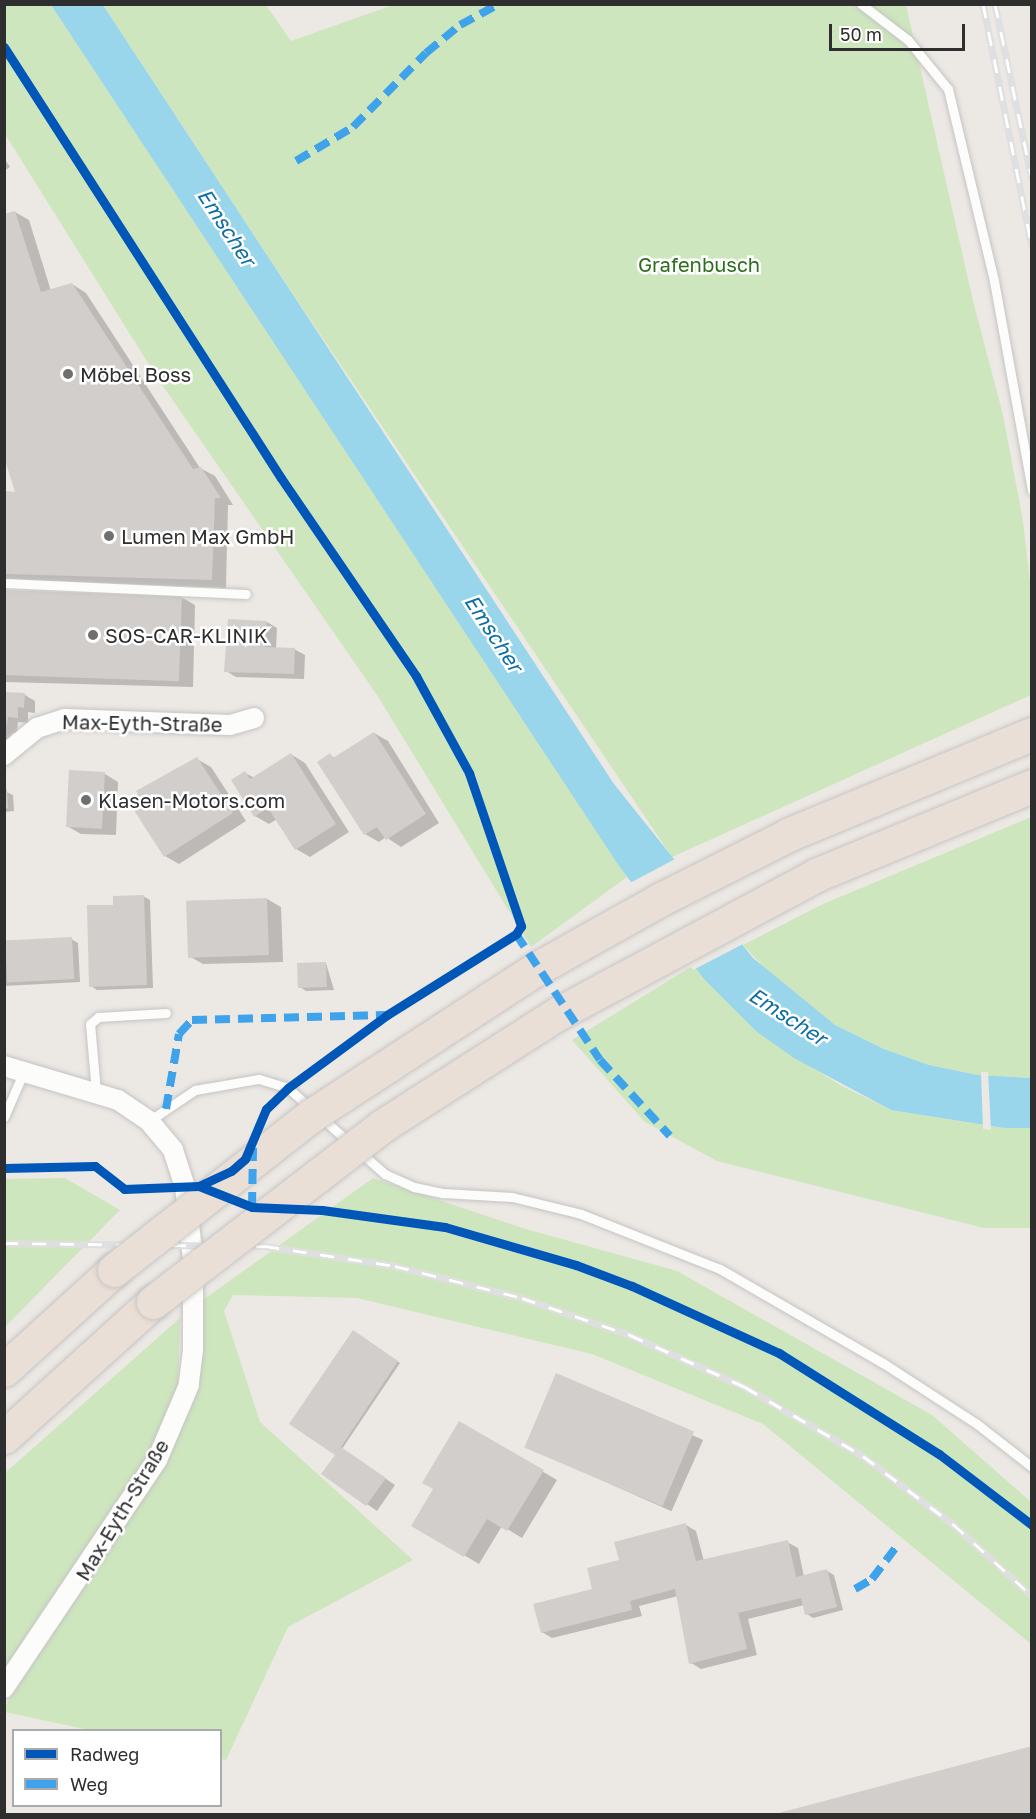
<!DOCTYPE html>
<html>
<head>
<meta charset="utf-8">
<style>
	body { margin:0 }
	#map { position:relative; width:1036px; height:1819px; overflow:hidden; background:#ece8e4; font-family:"Golos Text",sans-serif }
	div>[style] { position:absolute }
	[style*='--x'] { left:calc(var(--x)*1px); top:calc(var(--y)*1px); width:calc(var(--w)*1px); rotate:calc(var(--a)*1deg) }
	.green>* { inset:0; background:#cee6be }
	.water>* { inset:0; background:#99d6ec }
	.pier>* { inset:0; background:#ece8e4 }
	.shadow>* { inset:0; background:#0003; transform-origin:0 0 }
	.building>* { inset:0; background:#d1cecb; transform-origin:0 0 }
	.roads { filter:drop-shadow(0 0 2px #c5c4c5) drop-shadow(0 0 2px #c5c4c5) }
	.service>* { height:9px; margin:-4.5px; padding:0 4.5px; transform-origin:4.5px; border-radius:4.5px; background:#fcfcfb }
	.minor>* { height:20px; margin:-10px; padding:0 10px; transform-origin:10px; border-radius:10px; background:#fcfcfb }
	.motorway>* { height:33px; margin:-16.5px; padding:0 16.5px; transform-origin:16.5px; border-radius:16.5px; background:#eadfd6 }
	.rail>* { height:7px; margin-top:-3.5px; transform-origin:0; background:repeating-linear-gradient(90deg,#fff 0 14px,#dfdfe1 0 28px); box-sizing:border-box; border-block:2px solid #dfdfe1 }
	.bridges { filter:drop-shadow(0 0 2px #c6c5c4) drop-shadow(0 0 2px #c6c5c4) }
	.motorway-bridge>* { height:33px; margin:-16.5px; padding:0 16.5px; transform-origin:16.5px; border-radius:16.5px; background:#eadfd6 }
	.quiet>* { height:8px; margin-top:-4px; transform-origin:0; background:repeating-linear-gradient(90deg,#3ea3eb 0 15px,transparent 0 23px) }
	.cycleway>* { height:9px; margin:-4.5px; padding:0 4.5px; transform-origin:4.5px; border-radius:4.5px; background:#0057b8 }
	.dots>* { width:16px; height:16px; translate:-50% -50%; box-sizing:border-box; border:3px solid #fff; border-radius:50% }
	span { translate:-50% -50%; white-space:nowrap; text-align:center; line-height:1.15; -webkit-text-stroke:5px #fff; paint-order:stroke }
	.park-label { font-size:20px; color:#2c6e1b }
	.poi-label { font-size:20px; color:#2e2e2e }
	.left { translate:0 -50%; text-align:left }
	.street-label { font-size:20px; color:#2e2e2e }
	.water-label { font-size:21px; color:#0d6fa3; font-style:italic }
	.frame { position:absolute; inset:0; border:6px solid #2e2e2e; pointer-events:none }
	.legend { position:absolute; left:12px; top:1729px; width:210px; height:78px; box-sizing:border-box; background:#fff; border:2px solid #ababab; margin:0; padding:8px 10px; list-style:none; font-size:18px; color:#2e2e2e }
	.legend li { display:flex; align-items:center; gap:12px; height:30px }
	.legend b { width:30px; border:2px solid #ababab }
	.scale { position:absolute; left:829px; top:24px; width:136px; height:27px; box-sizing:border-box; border:3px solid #2e2e2e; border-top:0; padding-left:8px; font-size:18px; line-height:21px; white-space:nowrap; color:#2e2e2e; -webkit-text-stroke:4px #fff; paint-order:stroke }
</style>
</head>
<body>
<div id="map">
	<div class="green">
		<div style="clip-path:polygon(5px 5px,51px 5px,627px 877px,531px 947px,377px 695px,158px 379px,5px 134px)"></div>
		<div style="clip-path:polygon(103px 5px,266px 5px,291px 41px,393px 5px,906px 5px,973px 301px,1003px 415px,1023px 521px,1032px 599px,1031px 695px,672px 857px,289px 288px)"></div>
		<div style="clip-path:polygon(1031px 817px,1031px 1078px,978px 1075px,929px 1065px,884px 1049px,835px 1025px,780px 984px,743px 945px,823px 904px)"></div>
		<div style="clip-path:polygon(694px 965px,757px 1032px,840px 1085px,891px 1110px,1004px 1128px,1031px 1128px,1031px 1228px,984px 1228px,717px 1161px,645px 1122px,572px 1040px)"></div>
		<div style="clip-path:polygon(65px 1178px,120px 1210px,5px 1327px,5px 1179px)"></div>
		<div style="clip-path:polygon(373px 1178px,526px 1229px,677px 1271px,932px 1415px,1031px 1502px,1031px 1644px,763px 1424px,592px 1354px,357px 1298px,233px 1295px,224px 1311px,260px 1422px,413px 1560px,288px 1627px,226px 1760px,221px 1759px,220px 1730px,89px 1730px,5px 1712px,5px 1706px,165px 1460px,198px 1386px,203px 1300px)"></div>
		<div style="clip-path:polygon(180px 1318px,178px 1384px,156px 1445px,5px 1670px,5px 1473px)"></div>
	</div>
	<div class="water">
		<div style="clip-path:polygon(51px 5px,103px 5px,614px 784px,753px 958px,835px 1025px,884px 1049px,929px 1065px,978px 1075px,1031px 1078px,1031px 1128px,1004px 1128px,891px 1110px,794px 1058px,757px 1032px,704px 979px,619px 866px)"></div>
	</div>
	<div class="pier">
		<div style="clip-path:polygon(677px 858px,745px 943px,693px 970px,628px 884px)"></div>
		<div style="clip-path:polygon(981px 1072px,988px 1072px,991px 1130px,983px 1129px)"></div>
	</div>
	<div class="shadow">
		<div style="clip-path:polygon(4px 158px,10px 167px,4px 171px)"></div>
		<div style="clip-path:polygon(15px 212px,29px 220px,51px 291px,72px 284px,86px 293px,200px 468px,215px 476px,233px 505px,228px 505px,226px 588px,4px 579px,4px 493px,17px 493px)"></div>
		<div style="clip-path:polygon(4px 591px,181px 597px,195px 605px,193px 687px,4px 682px)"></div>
		<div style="clip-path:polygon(267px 622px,277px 628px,276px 649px,294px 649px,305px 655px,304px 679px,236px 677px,226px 671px)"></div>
		<div style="clip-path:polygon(4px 694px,25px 695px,35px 701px,35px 713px,28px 712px,28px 723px,18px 722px,17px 733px,12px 733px,6px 744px)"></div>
		<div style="clip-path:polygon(374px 733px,388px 741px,439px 823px,401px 847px,386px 837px,379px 842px,365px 834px,330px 755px,335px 758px)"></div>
		<div style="clip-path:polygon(292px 755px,305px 763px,349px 832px,310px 857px,296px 849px,277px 819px,269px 824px,255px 816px,245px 773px,255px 778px)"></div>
		<div style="clip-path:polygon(197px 759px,211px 767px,246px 821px,179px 864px,165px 856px)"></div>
		<div style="clip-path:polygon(105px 774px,118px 782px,116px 835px,81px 834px,67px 826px)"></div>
		<div style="clip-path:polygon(4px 791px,13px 795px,14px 811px,4px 812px)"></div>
		<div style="clip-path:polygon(143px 896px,150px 900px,153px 988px,97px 990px,91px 986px,115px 906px)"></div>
		<div style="clip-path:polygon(267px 899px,281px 907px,283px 962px,203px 964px,189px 956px)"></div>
		<div style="clip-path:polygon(71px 939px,78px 943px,80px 982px,4px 986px,4px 941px)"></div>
		<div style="clip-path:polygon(326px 963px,334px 990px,306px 991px,300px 987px)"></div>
		<div style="clip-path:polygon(354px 1332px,400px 1363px,342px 1449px,395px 1485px,377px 1511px,323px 1474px,337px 1455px)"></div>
		<div style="left:557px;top:1375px;width:160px;height:78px;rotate:24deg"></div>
		<div style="clip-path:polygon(460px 1423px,557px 1480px,522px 1538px,502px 1526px,479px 1564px,413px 1525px,435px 1488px)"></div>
		<div style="clip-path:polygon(686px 1525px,696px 1531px,704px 1561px,787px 1542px,798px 1548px,804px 1577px,827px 1571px,834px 1575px,843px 1610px,813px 1618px,807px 1614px,804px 1605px,748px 1619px,757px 1655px,701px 1669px,691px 1663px,678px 1596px,639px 1606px,642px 1616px,552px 1638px,542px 1632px,597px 1590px,619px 1562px)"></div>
		<div style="clip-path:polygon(1032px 1748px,1032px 1814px,778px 1814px)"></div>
	</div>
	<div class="building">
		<div style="clip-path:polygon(15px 211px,41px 292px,72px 283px,193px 469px,201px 467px,221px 498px,215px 498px,212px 580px,4px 574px,4px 491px,15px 492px,4px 457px,4px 214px)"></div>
		<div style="left:5px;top:590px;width:177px;height:85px;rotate:2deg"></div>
		<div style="clip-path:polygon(228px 619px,267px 621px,265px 647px,295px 648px,294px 674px,224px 672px)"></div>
		<div style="clip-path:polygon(4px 692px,25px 693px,24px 708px,18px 707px,18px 718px,8px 717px,7px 728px)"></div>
		<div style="clip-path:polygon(374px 732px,426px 814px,386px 840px,377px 827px,364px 835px,317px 762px,330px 753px,333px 758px)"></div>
		<div style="clip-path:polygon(291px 753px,336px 824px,295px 850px,268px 808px,254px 817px,231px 780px,245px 771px,250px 779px)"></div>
		<div style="clip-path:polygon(197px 757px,233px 813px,164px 857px,128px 801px,138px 794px,136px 791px)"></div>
		<div style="left:69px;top:770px;width:36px;height:57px;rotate:3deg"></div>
		<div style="clip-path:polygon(4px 789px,7px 789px,8px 808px,4px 809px)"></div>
		<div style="clip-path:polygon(144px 895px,147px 985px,89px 987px,87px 905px,113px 905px,113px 896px)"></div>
		<div style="left:267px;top:898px;width:57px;height:81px;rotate:88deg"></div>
		<div style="left:72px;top:937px;width:42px;height:67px;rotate:87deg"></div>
		<div style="left:326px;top:962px;width:25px;height:29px;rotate:88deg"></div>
		<div style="clip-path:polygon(353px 1330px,398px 1361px,341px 1447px,386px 1478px,366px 1506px,321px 1474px,335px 1455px,289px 1424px)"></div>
		<div style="left:556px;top:1373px;width:150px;height:81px;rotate:23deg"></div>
		<div style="clip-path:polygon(459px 1421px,544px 1470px,507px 1531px,487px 1519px,464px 1557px,411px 1526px,433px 1489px,422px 1483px)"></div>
		<div style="clip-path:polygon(686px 1523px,696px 1561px,788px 1540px,796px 1577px,827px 1569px,837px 1607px,805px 1615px,801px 1598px,738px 1613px,747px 1649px,689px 1664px,675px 1589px,630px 1601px,632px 1610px,541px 1633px,533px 1604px,592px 1589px,587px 1568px,619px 1560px,614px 1542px)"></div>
		<div style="clip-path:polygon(1032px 1746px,1032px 1814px,775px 1814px)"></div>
	</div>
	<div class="roads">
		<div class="service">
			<div style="--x:861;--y:4;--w:59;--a:37.5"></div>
			<div style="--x:908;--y:40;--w:63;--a:50.8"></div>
			<div style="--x:948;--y:89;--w:197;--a:76.5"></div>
			<div style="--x:994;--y:281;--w:213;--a:79.7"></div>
			<div style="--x:4;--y:583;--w:242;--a:2.6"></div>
			<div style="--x:96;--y:1092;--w:68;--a:-95"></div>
			<div style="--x:90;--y:1024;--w:11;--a:-41"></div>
			<div style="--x:98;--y:1017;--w:68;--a:-3.4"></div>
			<div style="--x:4;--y:1117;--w:50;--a:-66.5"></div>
			<div style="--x:149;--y:1121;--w:55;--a:-34"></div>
			<div style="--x:195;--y:1090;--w:65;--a:-9.8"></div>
			<div style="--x:259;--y:1079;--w:30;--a:17"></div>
			<div style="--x:288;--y:1088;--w:130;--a:41.6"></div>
			<div style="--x:385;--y:1174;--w:32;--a:24"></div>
			<div style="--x:414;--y:1187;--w:30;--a:12"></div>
			<div style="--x:443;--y:1193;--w:69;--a:3.3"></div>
			<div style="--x:512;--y:1197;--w:71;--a:13.8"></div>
			<div style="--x:581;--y:1214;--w:149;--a:21.6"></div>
			<div style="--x:720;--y:1269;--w:188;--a:30"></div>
			<div style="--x:883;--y:1363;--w:112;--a:33"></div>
			<div style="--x:977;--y:1424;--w:70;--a:38"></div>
		</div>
		<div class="minor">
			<div style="--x:4;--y:755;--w:43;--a:-39.3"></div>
			<div style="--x:37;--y:728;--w:29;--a:-18"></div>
			<div style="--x:65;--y:719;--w:165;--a:2.1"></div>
			<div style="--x:230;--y:725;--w:25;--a:-16"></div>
			<div style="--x:4;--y:1066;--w:119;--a:16.6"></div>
			<div style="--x:118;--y:1100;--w:37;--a:34"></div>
			<div style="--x:149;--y:1121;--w:38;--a:50"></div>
			<div style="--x:173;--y:1150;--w:39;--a:72"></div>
			<div style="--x:185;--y:1187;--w:72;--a:83.7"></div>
			<div style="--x:193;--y:1259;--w:91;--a:90"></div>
			<div style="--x:193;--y:1350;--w:35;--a:97"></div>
			<div style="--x:189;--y:1385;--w:82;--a:113.1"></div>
			<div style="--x:157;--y:1460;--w:275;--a:123.9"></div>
		</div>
		<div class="motorway">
			<div style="--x:4;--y:1370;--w:149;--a:-42.3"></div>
			<div style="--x:4;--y:1437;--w:201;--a:-42.2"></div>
		</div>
	</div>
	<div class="rail">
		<div style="--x:983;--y:4;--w:247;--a:78.6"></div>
		<div style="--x:995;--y:4;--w:180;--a:78.1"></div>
		<div style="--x:4;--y:1243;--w:261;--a:0.7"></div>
		<div style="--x:265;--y:1246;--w:132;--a:8.7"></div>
		<div style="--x:395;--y:1266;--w:131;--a:14.1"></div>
		<div style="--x:522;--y:1298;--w:114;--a:18.9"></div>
		<div style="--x:630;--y:1335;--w:126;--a:24.3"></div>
		<div style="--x:745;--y:1387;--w:137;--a:30.3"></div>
		<div style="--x:863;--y:1456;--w:113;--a:37.1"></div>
		<div style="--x:953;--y:1524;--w:107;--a:42.3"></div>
	</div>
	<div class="bridges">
		<div class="motorway-bridge">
			<div style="--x:114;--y:1270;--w:251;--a:-38.1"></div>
			<div style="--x:312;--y:1115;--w:267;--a:-33.1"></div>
			<div style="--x:536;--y:969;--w:143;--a:-29.2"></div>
			<div style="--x:661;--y:899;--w:144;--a:-26.7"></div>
			<div style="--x:790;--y:834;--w:262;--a:-22.5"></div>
			<div style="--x:153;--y:1302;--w:289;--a:-37.5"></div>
			<div style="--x:382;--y:1126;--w:210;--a:-32.6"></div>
			<div style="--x:559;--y:1013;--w:292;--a:-28.2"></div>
			<div style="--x:816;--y:875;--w:234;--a:-22.4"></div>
		</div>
	</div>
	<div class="quiet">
		<div style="--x:296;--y:161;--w:66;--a:-30.8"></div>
		<div style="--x:353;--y:127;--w:104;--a:-45.4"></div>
		<div style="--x:426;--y:53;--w:44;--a:-39.5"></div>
		<div style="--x:460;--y:25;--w:44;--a:-28.3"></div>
		<div style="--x:516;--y:934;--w:151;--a:56.3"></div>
		<div style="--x:600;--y:1060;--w:103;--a:47.4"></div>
		<div style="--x:166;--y:1109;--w:76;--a:-80.2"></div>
		<div style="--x:179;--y:1034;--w:19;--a:-47"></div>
		<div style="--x:192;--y:1020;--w:193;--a:-1.5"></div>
		<div style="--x:248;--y:1206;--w:4;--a:14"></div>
		<div style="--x:252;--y:1207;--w:59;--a:-89"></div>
		<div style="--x:855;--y:1589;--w:20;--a:-30"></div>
		<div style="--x:872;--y:1579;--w:40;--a:-53"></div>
	</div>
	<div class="cycleway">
		<div style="--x:4;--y:47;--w:512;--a:57.27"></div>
		<div style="--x:281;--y:478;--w:240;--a:55.7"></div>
		<div style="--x:416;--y:676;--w:111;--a:61.3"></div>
		<div style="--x:469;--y:773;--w:162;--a:71.2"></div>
		<div style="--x:521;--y:926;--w:9;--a:122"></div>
		<div style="--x:516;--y:934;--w:152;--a:147.9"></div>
		<div style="--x:387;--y:1015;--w:123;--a:143.6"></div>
		<div style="--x:288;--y:1088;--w:30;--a:136"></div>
		<div style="--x:266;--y:1109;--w:54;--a:112.8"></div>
		<div style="--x:245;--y:1159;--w:18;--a:139"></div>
		<div style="--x:231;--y:1171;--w:35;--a:155"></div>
		<div style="--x:4;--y:1168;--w:91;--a:-1.3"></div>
		<div style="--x:95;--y:1166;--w:37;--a:38"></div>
		<div style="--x:124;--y:1189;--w:75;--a:-2.3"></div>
		<div style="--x:199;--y:1186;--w:57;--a:21.6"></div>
		<div style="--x:252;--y:1207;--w:70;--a:2.5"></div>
		<div style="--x:322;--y:1210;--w:124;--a:7.9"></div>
		<div style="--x:445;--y:1227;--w:136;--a:16.2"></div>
		<div style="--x:576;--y:1265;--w:60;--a:20.6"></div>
		<div style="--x:632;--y:1286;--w:162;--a:24.5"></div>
		<div style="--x:779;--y:1353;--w:189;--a:32.3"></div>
		<div style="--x:939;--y:1454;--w:117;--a:37.4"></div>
	</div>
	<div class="dots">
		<div style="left:68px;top:374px;background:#706f6e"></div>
		<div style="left:109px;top:536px;background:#706f6e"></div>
		<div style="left:93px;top:635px;background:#706f6e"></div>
		<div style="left:86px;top:800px;background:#706f6e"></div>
	</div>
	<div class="park-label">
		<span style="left:699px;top:264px">Grafenbusch</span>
	</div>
	<div class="poi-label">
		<span class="left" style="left:80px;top:374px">Möbel Boss</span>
		<span class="left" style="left:121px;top:536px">Lumen Max GmbH</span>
		<span class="left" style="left:105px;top:635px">SOS-CAR-KLINIK</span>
		<span class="left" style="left:98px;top:800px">Klasen-Motors.com</span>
	</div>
	<div class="street-label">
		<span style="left:142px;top:723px;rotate:1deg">Max-Eyth-Straße</span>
		<span style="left:122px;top:1510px;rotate:-59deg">Max-Eyth-Straße</span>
	</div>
	<div class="water-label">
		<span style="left:227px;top:227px;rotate:57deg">Emscher</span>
		<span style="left:494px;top:633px;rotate:57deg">Emscher</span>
		<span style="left:788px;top:1016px;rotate:33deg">Emscher</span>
	</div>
	<div class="frame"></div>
	<ul class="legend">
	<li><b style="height:8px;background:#0057b8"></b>Radweg</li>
	<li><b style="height:8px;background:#3ea3eb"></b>Weg</li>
	</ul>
	<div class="scale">50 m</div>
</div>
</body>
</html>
